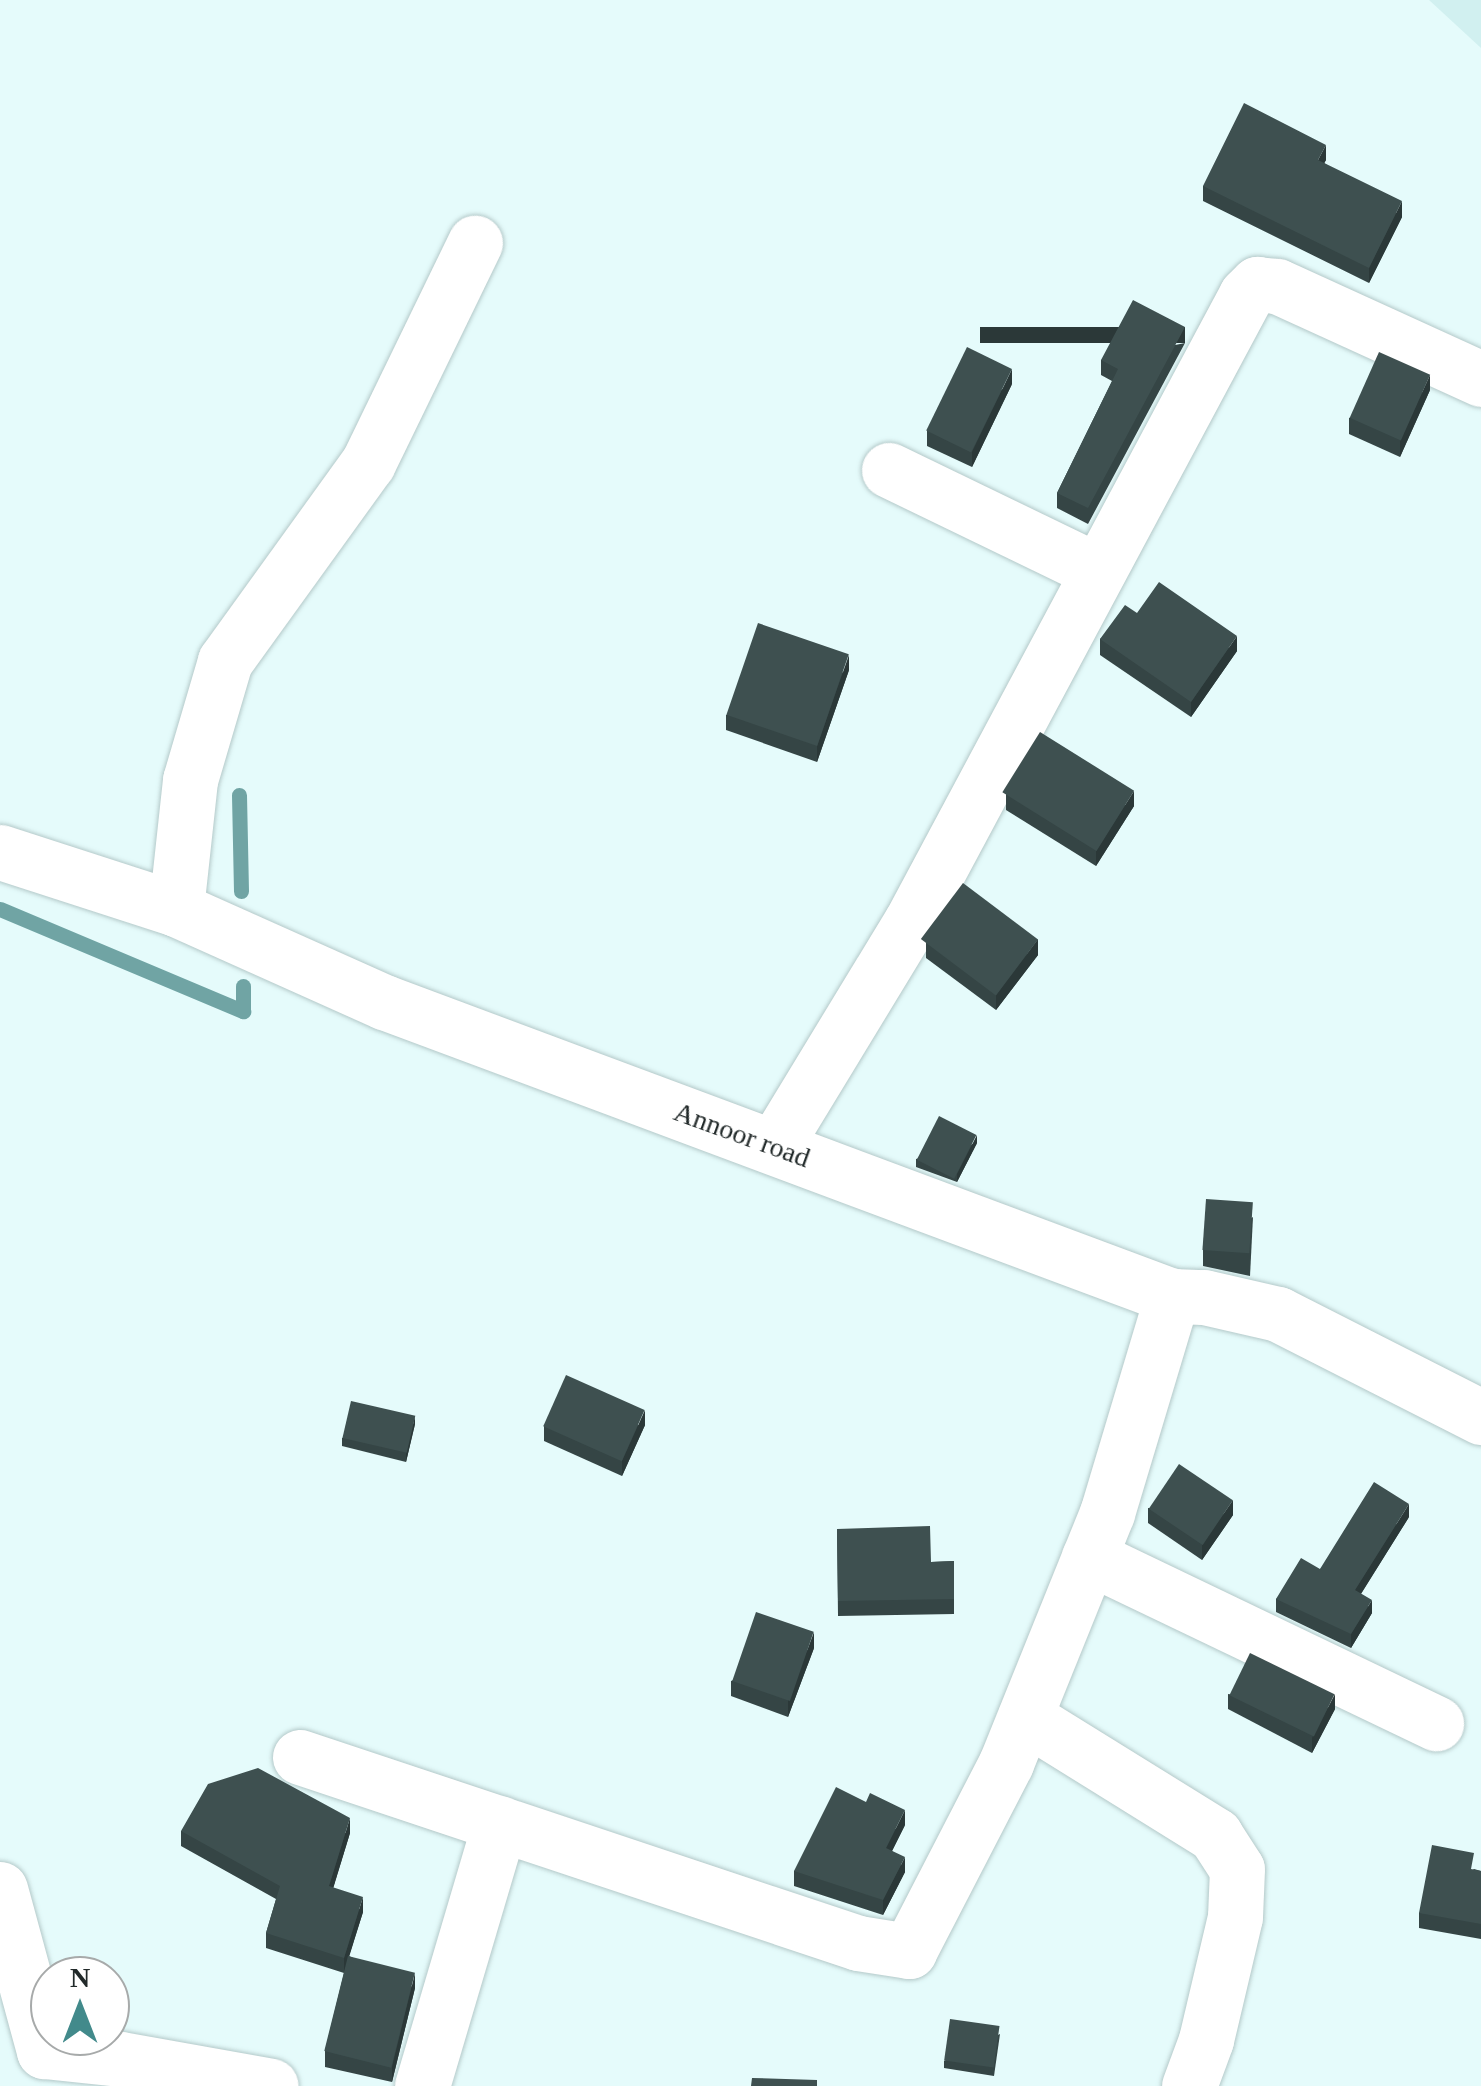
<!DOCTYPE html>
<html>
<head>
<meta charset="utf-8">
<style>
	body { margin:0 }
	#map { position:relative; width:1481px; height:2086px; overflow:hidden; background:#e5fbfb; font-family:Georgia,serif }
	div>[style] { position:absolute }
	[style*='--x'] { left:calc(var(--x)*1px); top:calc(var(--y)*1px); width:calc(var(--w)*1px); rotate:calc(var(--a)*1deg) }
	.built>* { inset:0; background:#d1f0f0 }
	.stream>* { height:15px; margin:-7.5px; padding:0 7.5px; transform-origin:7.5px; border-radius:7.5px; background:#70a4a4 }
	.roads { filter:drop-shadow(0 0 2px #b4c9c9) drop-shadow(0 0 2px #b4c9c9) }
	.street>* { height:55px; margin:-27.5px; padding:0 27.5px; transform-origin:27.5px; border-radius:27.5px; background:#fff }
	.wall>* { inset:0; background:#354545 }
	.shaded-wall>* { inset:0; background:#2b3838; transform-origin:0 0 }
	.building>* { inset:0; background:#3e5050; transform-origin:0 0 }
	span { translate:-50% -50%; white-space:nowrap; text-align:center; line-height:1.15; -webkit-text-stroke:10px #fff; paint-order:stroke }
	.street-label { font-size:28px; color:#222a2a }
	.north { position:absolute; left:30px; top:1956px; width:100px; height:100px; box-sizing:border-box; background:#fff; border:2px solid #a7aaaa; border-radius:50%; rotate:0deg; font-size:28px; font-weight:700; line-height:40px; text-align:center; color:#222a2a }
	.north::after { content:''; display:block; margin:auto; width:35px; height:45px; background:#428a8b; clip-path:polygon(50% 0,100% 100%,50% 72%,0 100%) }
</style>
</head>
<body>
<div id="map">
	<div class="built">
		<div style="clip-path:polygon(1429px 0,1481px 0,1481px 48px)"></div>
	</div>
	<div class="stream">
		<div style="--x:239;--y:795;--w:96;--a:88.8"></div>
		<div style="--x:0;--y:909;--w:264;--a:22.8"></div>
		<div style="--x:243;--y:1011;--w:25;--a:-90"></div>
	</div>
	<div class="roads">
		<div class="street">
			<div style="--x:889;--y:470;--w:232;--a:25.8"></div>
			<div style="--x:0;--y:852;--w:185;--a:17.9"></div>
			<div style="--x:176;--y:909;--w:228;--a:24.1"></div>
			<div style="--x:384;--y:1002;--w:841;--a:20.46"></div>
			<div style="--x:1172;--y:1296;--w:32;--a:2"></div>
			<div style="--x:1204;--y:1297;--w:76;--a:12.9"></div>
			<div style="--x:1278;--y:1314;--w:228;--a:26.9"></div>
			<div style="--x:176;--y:909;--w:130;--a:-83.8"></div>
			<div style="--x:190;--y:780;--w:124;--a:-73.6"></div>
			<div style="--x:225;--y:661;--w:244;--a:-54.2"></div>
			<div style="--x:368;--y:463;--w:245;--a:-64.1"></div>
			<div style="--x:774;--y:1147;--w:263;--a:-58.7"></div>
			<div style="--x:911;--y:922;--w:711;--a:-61.88"></div>
			<div style="--x:1246;--y:295;--w:16;--a:-45"></div>
			<div style="--x:1257;--y:284;--w:20;--a:6"></div>
			<div style="--x:1277;--y:286;--w:224;--a:24.5"></div>
			<div style="--x:1089;--y:1557;--w:385;--a:25.6"></div>
			<div style="--x:1025;--y:1717;--w:224;--a:31.8"></div>
			<div style="--x:1215;--y:1835;--w:40;--a:57.1"></div>
			<div style="--x:1237;--y:1869;--w:48;--a:92.4"></div>
			<div style="--x:1235;--y:1917;--w:126;--a:103.3"></div>
			<div style="--x:1206;--y:2040;--w:49;--a:110.3"></div>
			<div style="--x:300;--y:1757;--w:588;--a:18.43"></div>
			<div style="--x:858;--y:1943;--w:52;--a:8.9"></div>
			<div style="--x:909;--y:1951;--w:212;--a:-62.7"></div>
			<div style="--x:1006;--y:1763;--w:270;--a:-68"></div>
			<div style="--x:1107;--y:1513;--w:227;--a:-73.3"></div>
			<div style="--x:0;--y:1889;--w:168;--a:74.8"></div>
			<div style="--x:44;--y:2051;--w:76;--a:6"></div>
			<div style="--x:120;--y:2059;--w:153;--a:10.1"></div>
			<div style="--x:422;--y:2086;--w:274;--a:-73.5"></div>
		</div>
	</div>
	<div class="wall">
		<div style="clip-path:polygon(1326px 160px,1324px 163px,1402px 217px,1369px 283px,1203px 201px,1203px 186px)"></div>
		<div style="clip-path:polygon(1185px 343px,1088px 524px,1057px 508px,1057px 493px,1112px 381px,1101px 375px,1101px 360px)"></div>
		<div style="clip-path:polygon(1012px 384px,972px 467px,927px 446px,927px 431px)"></div>
		<div style="clip-path:polygon(1430px 390px,1400px 457px,1349px 434px,1349px 418px)"></div>
		<div style="clip-path:polygon(1137px 613px,1237px 651px,1191px 717px,1100px 655px,1100px 639px)"></div>
		<div style="clip-path:polygon(849px 670px,817px 762px,726px 730px,726px 715px)"></div>
		<div style="clip-path:polygon(1006px 794px,1134px 806px,1096px 866px,1006px 810px)"></div>
		<div style="clip-path:polygon(926px 942px,1038px 955px,996px 1010px,926px 958px)"></div>
		<div style="clip-path:polygon(977px 1143px,957px 1182px,916px 1167px,916px 1159px)"></div>
		<div style="clip-path:polygon(1253px 1217px,1250px 1276px,1203px 1266px,1203px 1250px)"></div>
		<div style="clip-path:polygon(415px 1424px,406px 1462px,342px 1446px,342px 1438px)"></div>
		<div style="clip-path:polygon(645px 1425px,622px 1476px,544px 1441px,544px 1426px)"></div>
		<div style="clip-path:polygon(1148px 1508px,1233px 1515px,1202px 1560px,1148px 1523px)"></div>
		<div style="clip-path:polygon(1409px 1517px,1361px 1594px,1372px 1613px,1351px 1648px,1276px 1612px,1276px 1599px,1320px 1569px)"></div>
		<div style="clip-path:polygon(837px 1529px,931px 1562px,954px 1561px,954px 1614px,838px 1616px)"></div>
		<div style="clip-path:polygon(814px 1648px,788px 1717px,731px 1696px,731px 1681px)"></div>
		<div style="clip-path:polygon(1228px 1694px,1335px 1709px,1312px 1753px,1228px 1709px)"></div>
		<div style="clip-path:polygon(905px 1825px,892px 1851px,905px 1872px,883px 1915px,794px 1886px,794px 1871px)"></div>
		<div style="clip-path:polygon(181px 1831px,350px 1833px,333px 1888px,363px 1912px,349px 1956px,415px 1988px,392px 2082px,325px 2067px,325px 2051px,344px 1973px,266px 1948px,266px 1933px,276px 1899px,181px 1846px)"></div>
		<div style="clip-path:polygon(1474px 1869px,1481px 1871px,1481px 1939px,1419px 1928px,1419px 1913px)"></div>
		<div style="clip-path:polygon(1000px 2034px,994px 2076px,944px 2068px,944px 2061px)"></div>
	</div>
	<div class="shaded-wall">
		<div style="clip-path:polygon(1326px 145px,1326px 160px,1318px 175px,1318px 160px)"></div>
		<div style="clip-path:polygon(1402px 201px,1402px 217px,1369px 283px,1369px 268px)"></div>
		<div style="left:1185px;top:327px;width:16px;height:205px;rotate:90deg"></div>
		<div style="clip-path:polygon(1012px 369px,1012px 384px,972px 467px,972px 452px)"></div>
		<div style="clip-path:polygon(1430px 375px,1430px 390px,1400px 457px,1400px 441px)"></div>
		<div style="clip-path:polygon(1237px 636px,1237px 651px,1191px 717px,1191px 702px)"></div>
		<div style="clip-path:polygon(849px 655px,849px 670px,817px 762px,817px 746px)"></div>
		<div style="clip-path:polygon(1134px 791px,1134px 806px,1096px 866px,1096px 851px)"></div>
		<div style="clip-path:polygon(1038px 939px,1038px 955px,996px 1010px,996px 995px)"></div>
		<div style="clip-path:polygon(977px 1135px,977px 1143px,957px 1182px,957px 1174px)"></div>
		<div style="clip-path:polygon(645px 1410px,645px 1425px,622px 1476px,622px 1461px)"></div>
		<div style="clip-path:polygon(415px 1416px,415px 1424px,406px 1462px,406px 1454px)"></div>
		<div style="clip-path:polygon(1233px 1500px,1233px 1515px,1202px 1560px,1202px 1545px)"></div>
		<div style="clip-path:polygon(1409px 1504px,1409px 1517px,1355px 1603px,1355px 1590px)"></div>
		<div style="clip-path:polygon(1372px 1600px,1372px 1613px,1351px 1648px,1351px 1634px)"></div>
		<div style="clip-path:polygon(814px 1632px,814px 1648px,788px 1717px,788px 1701px)"></div>
		<div style="clip-path:polygon(1335px 1694px,1335px 1709px,1312px 1753px,1312px 1738px)"></div>
		<div style="clip-path:polygon(905px 1810px,905px 1825px,886px 1863px,886px 1848px)"></div>
		<div style="clip-path:polygon(350px 1818px,350px 1833px,329px 1902px,329px 1886px)"></div>
		<div style="clip-path:polygon(905px 1857px,905px 1872px,883px 1915px,883px 1900px)"></div>
		<div style="clip-path:polygon(363px 1897px,363px 1912px,344px 1973px,344px 1958px)"></div>
		<div style="clip-path:polygon(415px 1973px,415px 1988px,392px 2082px,392px 2067px)"></div>
	</div>
	<div class="building">
		<div style="clip-path:polygon(1244px 103px,1326px 145px,1318px 160px,1402px 201px,1369px 268px,1203px 186px)"></div>
		<div style="clip-path:polygon(1133px 300px,1185px 327px,1088px 508px,1057px 493px,1118px 369px,1101px 360px)"></div>
		<div style="left:967px;top:347px;width:50px;height:93px;rotate:26deg"></div>
		<div style="left:1379px;top:352px;width:56px;height:72px;rotate:24deg"></div>
		<div style="clip-path:polygon(1159px 582px,1237px 636px,1191px 702px,1100px 639px,1125px 605px,1137px 613px)"></div>
		<div style="left:758px;top:623px;width:96px;height:97px;rotate:19deg"></div>
		<div style="left:1040px;top:732px;width:111px;height:71px;rotate:32deg"></div>
		<div style="left:963px;top:883px;width:94px;height:70px;rotate:37deg"></div>
		<div style="left:939px;top:1116px;width:42px;height:49px;rotate:27deg"></div>
		<div style="left:1206px;top:1199px;width:47px;height:51px;rotate:4deg"></div>
		<div style="left:566px;top:1375px;width:86px;height:56px;rotate:24deg"></div>
		<div style="left:351px;top:1401px;width:66px;height:38px;rotate:13deg"></div>
		<div style="left:1179px;top:1464px;width:65px;height:54px;rotate:34deg"></div>
		<div style="clip-path:polygon(1374px 1482px,1409px 1504px,1355px 1590px,1372px 1600px,1351px 1634px,1276px 1599px,1301px 1558px,1320px 1569px)"></div>
		<div style="clip-path:polygon(930px 1526px,931px 1562px,954px 1561px,954px 1599px,838px 1601px,837px 1529px)"></div>
		<div style="left:756px;top:1612px;width:61px;height:73px;rotate:19deg"></div>
		<div style="left:1250px;top:1653px;width:94px;height:47px;rotate:26deg"></div>
		<div style="clip-path:polygon(258px 1768px,350px 1818px,329px 1886px,363px 1897px,344px 1958px,266px 1933px,280px 1886px,181px 1831px,208px 1784px)"></div>
		<div style="clip-path:polygon(836px 1787px,866px 1802px,870px 1793px,905px 1810px,886px 1848px,905px 1857px,883px 1900px,794px 1871px)"></div>
		<div style="clip-path:polygon(1432px 1845px,1474px 1853px,1471px 1869px,1481px 1871px,1481px 1924px,1419px 1913px)"></div>
		<div style="left:348px;top:1956px;width:69px;height:98px;rotate:14deg"></div>
		<div style="left:950px;top:2019px;width:50px;height:42px;rotate:8deg"></div>
		<div style="clip-path:polygon(752px 2078px,817px 2080px,817px 2086px,751px 2086px)"></div>
	</div>
	<div class="street-label">
		<span style="left:742px;top:1135px;rotate:20deg">Annoor road</span>
	</div>
	<div class="north">N</div>
</div>
</body>
</html>
